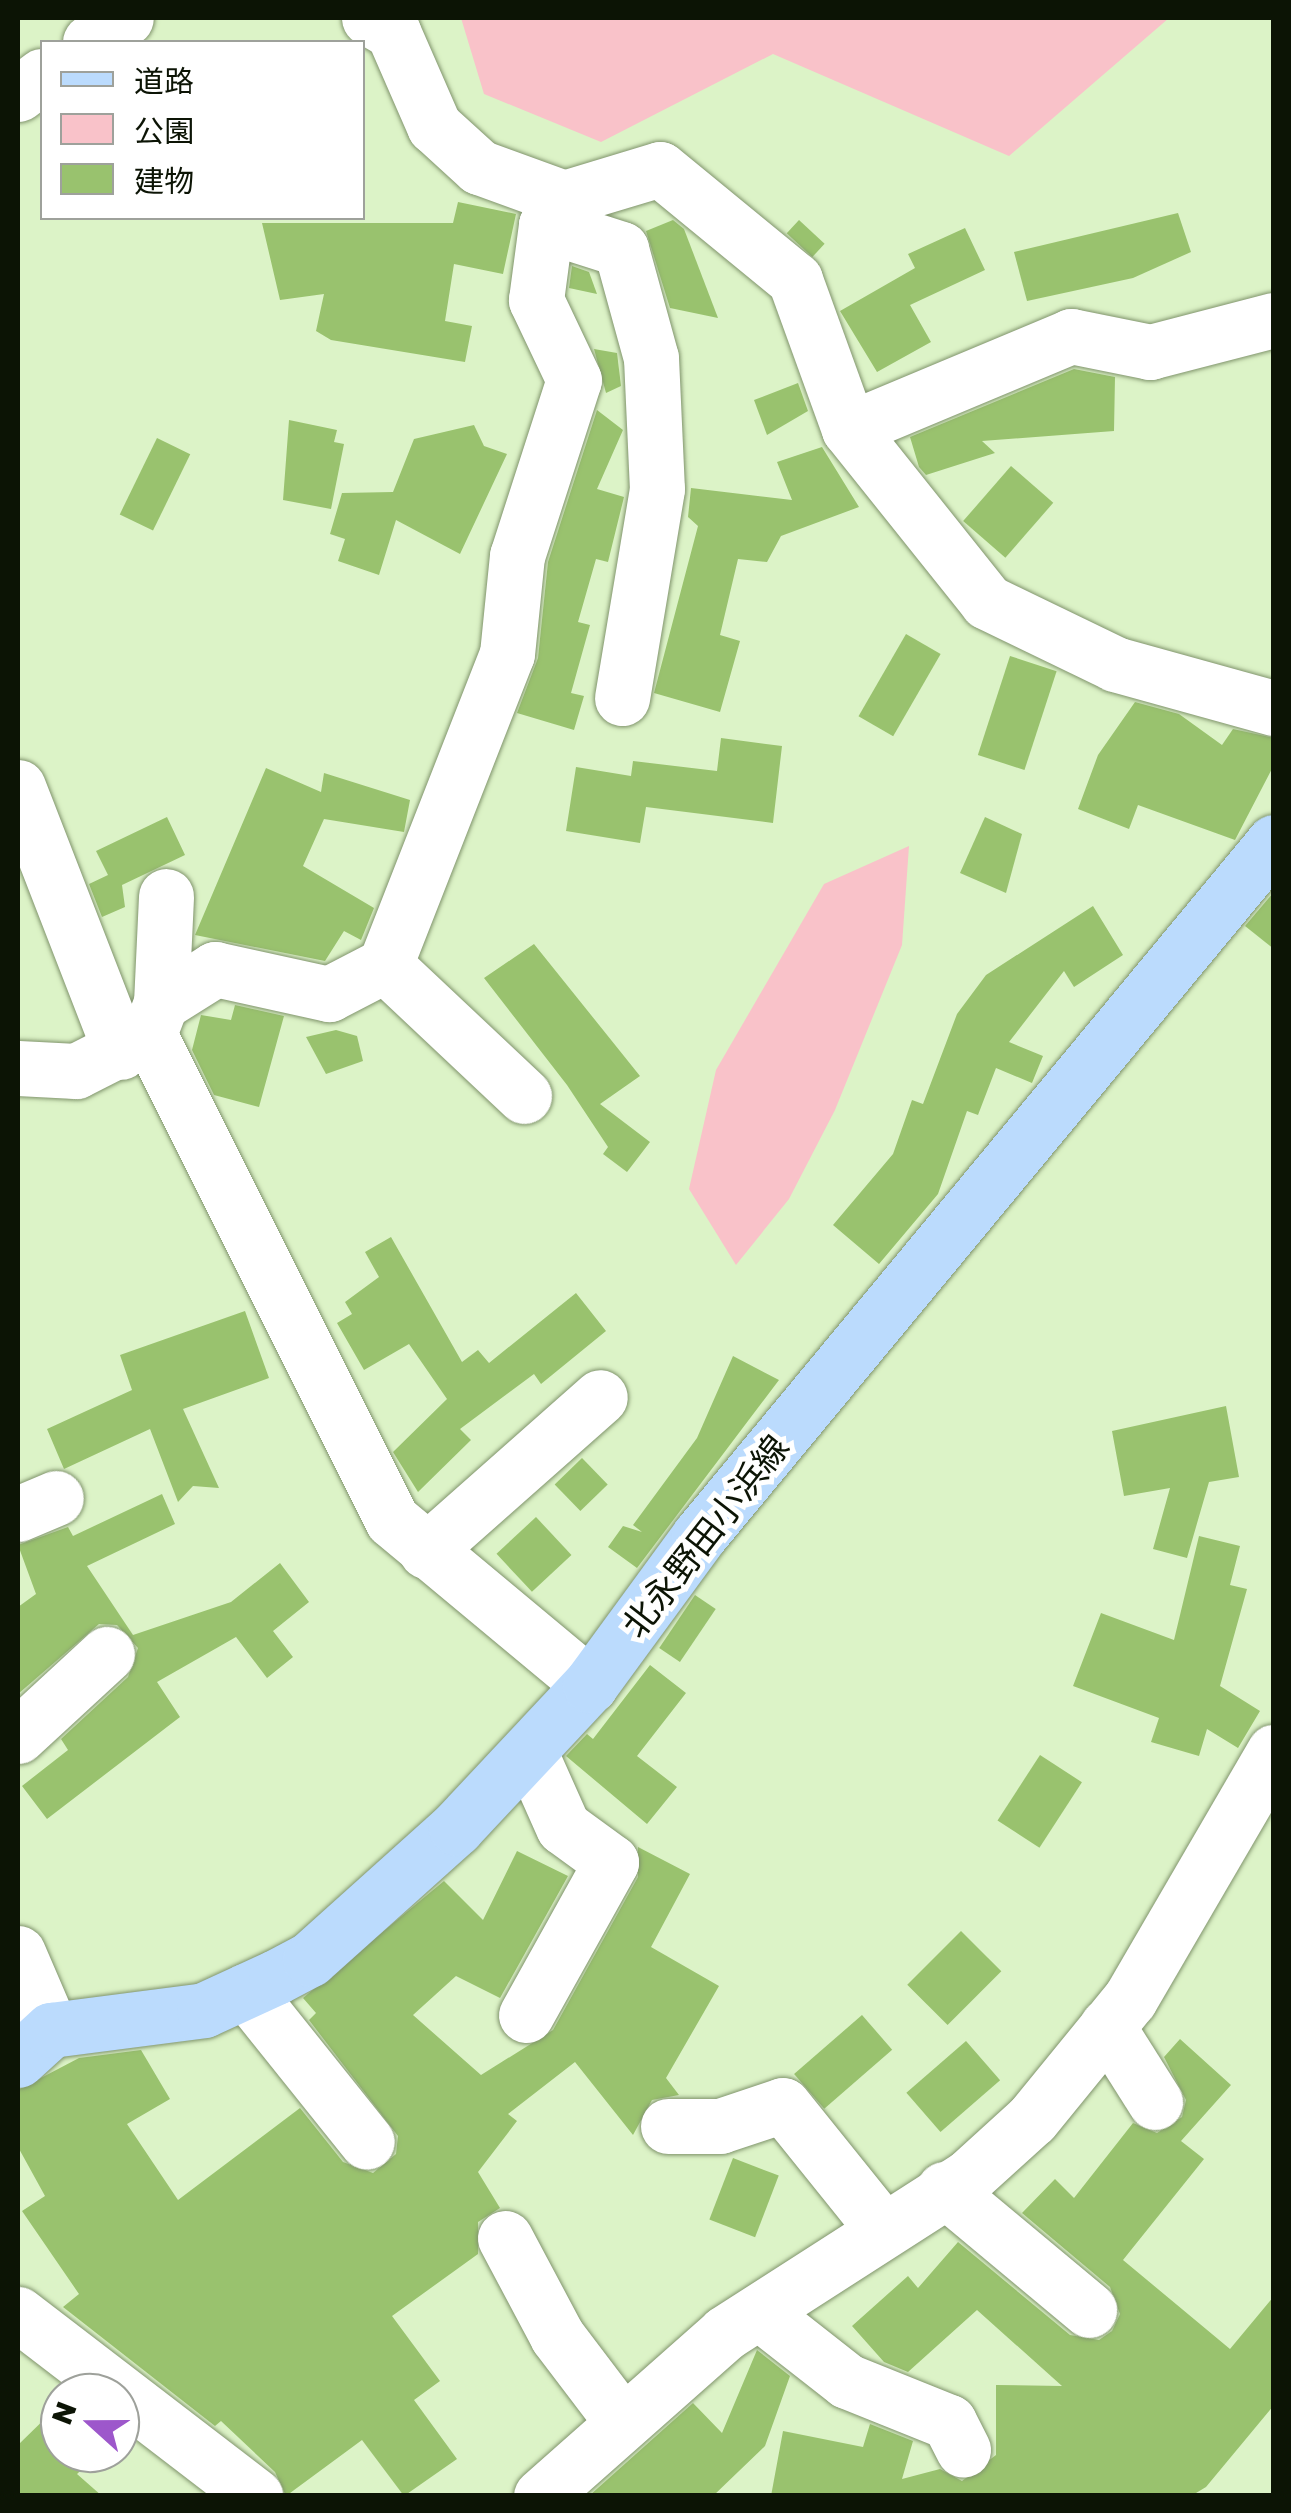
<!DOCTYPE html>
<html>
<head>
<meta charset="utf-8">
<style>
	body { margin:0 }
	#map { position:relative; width:1291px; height:2513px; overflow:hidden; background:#dcf3c7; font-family:"Golos Text","Noto Sans JP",sans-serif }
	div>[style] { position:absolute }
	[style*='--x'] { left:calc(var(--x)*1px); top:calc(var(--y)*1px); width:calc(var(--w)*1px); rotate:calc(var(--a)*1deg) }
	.green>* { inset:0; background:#f9c2c9 }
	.building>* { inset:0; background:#99c26e; transform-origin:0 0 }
	.roads { filter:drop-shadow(0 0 2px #80946c) drop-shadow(0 0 2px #80946c) }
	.minor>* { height:55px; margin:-27.5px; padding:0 27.5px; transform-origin:27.5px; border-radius:27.5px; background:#fff }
	.major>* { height:55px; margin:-27.5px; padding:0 27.5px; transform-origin:27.5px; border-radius:27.5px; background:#bbdbfd }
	span { translate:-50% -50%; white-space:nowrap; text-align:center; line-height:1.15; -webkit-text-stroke:10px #fff; paint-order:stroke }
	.street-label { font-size:35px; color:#0c1405 }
	.frame { position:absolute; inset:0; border:20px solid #0c1405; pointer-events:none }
	.legend { position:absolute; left:40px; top:40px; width:325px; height:180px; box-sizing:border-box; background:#fff; border:2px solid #9ea19b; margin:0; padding:12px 18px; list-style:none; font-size:30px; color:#0c1405 }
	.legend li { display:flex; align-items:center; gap:20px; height:50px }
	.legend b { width:50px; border:2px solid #9ea19b }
	.north { position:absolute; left:40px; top:2373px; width:100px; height:100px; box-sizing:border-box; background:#fff; border:2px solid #9ea19b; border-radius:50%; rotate:291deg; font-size:28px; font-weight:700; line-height:40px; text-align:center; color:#0c1405 }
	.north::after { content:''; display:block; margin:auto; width:35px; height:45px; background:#9d57cb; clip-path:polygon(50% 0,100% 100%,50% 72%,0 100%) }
</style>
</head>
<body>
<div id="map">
	<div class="green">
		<div style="clip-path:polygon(461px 18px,1169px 18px,1009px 156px,773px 54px,601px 142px,484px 94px)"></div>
		<div style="clip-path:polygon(909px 846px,902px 945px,835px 1110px,789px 1199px,736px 1265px,689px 1189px,716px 1070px,824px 884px)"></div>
	</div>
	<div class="building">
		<div style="clip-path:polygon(458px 202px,516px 214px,503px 274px,454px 264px,445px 321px,472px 326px,465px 362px,331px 340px,316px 331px,324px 294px,280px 300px,262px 223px,453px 223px)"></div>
		<div style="clip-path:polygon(1178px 213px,1191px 252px,1133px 278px,1027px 301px,1014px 252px)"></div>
		<div style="clip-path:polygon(673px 220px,684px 229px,718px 318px,670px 308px,646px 231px)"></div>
		<div style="left:799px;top:220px;width:35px;height:18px;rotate:43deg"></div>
		<div style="clip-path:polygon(965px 228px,985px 270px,910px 305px,931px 342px,877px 372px,840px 311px,915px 268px,908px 254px)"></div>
		<div style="clip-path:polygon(572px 266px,589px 272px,597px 294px,569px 288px)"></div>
		<div style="clip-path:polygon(594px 349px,617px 353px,621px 386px,606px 393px)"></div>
		<div style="clip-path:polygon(1074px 369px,1115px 377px,1114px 431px,982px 441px,995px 453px,926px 475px,919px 467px,910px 437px)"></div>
		<div style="clip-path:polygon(798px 383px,808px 411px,767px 435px,754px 400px)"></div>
		<div style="clip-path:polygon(597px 410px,623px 430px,597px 489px,624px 497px,608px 562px,596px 559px,578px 622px,590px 625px,571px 693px,584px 696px,574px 730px,517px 713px,538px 658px,548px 562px)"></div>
		<div style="clip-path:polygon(289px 420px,337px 430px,334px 442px,344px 444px,331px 509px,283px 500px)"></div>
		<div style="clip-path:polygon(474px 425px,484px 446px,507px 454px,460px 554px,396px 520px,379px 575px,338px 561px,345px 539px,330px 534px,342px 493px,393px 492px,414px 439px)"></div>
		<div style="left:157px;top:438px;width:37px;height:85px;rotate:26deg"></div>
		<div style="clip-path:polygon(822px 447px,859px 507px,781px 536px,767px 562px,738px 559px,720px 635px,740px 641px,720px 712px,654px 693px,698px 526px,688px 517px,691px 488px,792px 500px,777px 462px)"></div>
		<div style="left:1011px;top:466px;width:56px;height:73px;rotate:41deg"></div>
		<div style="left:906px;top:634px;width:40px;height:95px;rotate:30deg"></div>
		<div style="left:1010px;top:656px;width:49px;height:104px;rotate:18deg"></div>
		<div style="clip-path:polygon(1135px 702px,1179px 714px,1222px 745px,1233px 729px,1274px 738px,1274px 765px,1235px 840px,1138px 805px,1129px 829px,1078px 809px,1098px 755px)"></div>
		<div style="clip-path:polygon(721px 738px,782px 746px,773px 823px,646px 807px,640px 843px,566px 831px,576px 767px,631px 776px,633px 761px,717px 771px)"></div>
		<div style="clip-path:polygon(266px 768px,321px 792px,324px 773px,410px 800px,404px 832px,324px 819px,303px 866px,374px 908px,361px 940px,344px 931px,325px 961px,195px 935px)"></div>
		<div style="clip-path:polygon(167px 817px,185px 855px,122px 885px,125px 907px,102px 917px,89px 884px,108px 875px,96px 851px)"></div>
		<div style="clip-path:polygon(985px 817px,1022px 834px,1006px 893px,960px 873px)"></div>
		<div style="clip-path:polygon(1274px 892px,1274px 949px,1245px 926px)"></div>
		<div style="clip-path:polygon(1093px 906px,1123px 955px,1074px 987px,1064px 971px,1009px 1042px,1043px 1056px,1032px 1083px,996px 1068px,978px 1115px,967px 1111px,938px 1194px,879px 1264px,833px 1225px,893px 1154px,912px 1100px,923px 1104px,957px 1014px,986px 975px)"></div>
		<div style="clip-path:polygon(534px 944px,640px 1076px,600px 1104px,650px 1142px,627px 1172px,603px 1154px,608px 1147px,567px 1085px,484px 978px)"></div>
		<div style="clip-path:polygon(235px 1005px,284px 1016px,259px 1107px,214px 1095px,192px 1050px,201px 1015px,231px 1020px)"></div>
		<div style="clip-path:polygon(336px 1030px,357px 1036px,363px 1061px,326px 1074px,306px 1037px)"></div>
		<div style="clip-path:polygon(391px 1237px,462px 1362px,478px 1350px,489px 1363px,576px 1293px,606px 1331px,541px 1384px,534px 1374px,460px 1429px,471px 1440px,418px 1492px,393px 1452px,447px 1399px,409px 1344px,364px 1370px,337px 1323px,352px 1314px,345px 1302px,379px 1277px,365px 1252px)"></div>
		<div style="clip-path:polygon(245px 1311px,269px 1378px,183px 1409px,219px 1488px,193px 1486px,178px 1502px,150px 1429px,64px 1469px,47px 1429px,132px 1390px,120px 1355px)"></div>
		<div style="clip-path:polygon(733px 1356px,779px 1380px,637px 1568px,608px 1547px,623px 1526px,642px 1532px,633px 1525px,697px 1438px)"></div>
		<div style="clip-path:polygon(1226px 1406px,1239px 1477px,1209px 1482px,1187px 1558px,1153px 1549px,1170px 1488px,1124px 1496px,1112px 1431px)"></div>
		<div style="left:582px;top:1458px;width:37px;height:38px;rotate:46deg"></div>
		<div style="clip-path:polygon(162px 1494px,175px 1524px,87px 1566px,133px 1635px,231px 1602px,280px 1563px,309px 1602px,273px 1631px,293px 1657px,267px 1678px,236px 1637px,157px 1682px,180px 1717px,47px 1819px,22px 1786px,68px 1750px,61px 1739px,128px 1677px,138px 1648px,117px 1625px,99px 1624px,18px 1694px,18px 1607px,36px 1594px,18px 1545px,68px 1527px,73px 1536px)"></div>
		<div style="left:536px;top:1517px;width:52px;height:54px;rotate:47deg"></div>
		<div style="clip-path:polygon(1199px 1536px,1240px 1546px,1230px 1585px,1247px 1589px,1220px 1686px,1260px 1711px,1238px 1748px,1207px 1729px,1199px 1756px,1151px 1742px,1159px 1718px,1073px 1686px,1101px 1613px,1174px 1640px)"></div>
		<div style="left:695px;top:1595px;width:25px;height:64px;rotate:34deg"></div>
		<div style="clip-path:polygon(650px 1665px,686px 1693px,637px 1756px,677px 1787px,647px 1824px,566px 1756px,587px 1734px,593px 1739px)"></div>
		<div style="left:1040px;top:1755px;width:50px;height:78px;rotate:33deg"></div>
		<div style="clip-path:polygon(638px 1847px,690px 1874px,651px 1947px,719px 1986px,666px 2078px,679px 2095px,652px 2100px,633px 2135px,575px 2062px,508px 2114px,517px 2121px,478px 2172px,500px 2208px,478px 2222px,478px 2254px,392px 2316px,440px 2381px,414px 2400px,457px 2459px,404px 2496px,362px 2440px,286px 2496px,275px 2472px,221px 2421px,215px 2426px,63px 2307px,79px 2294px,22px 2211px,45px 2196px,18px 2147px,18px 2090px,79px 2058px,141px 2050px,170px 2099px,127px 2124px,178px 2200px,300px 2108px,343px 2162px,373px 2173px,396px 2154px,398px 2136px,309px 2020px,316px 2013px,303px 1998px,444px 1881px,483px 1920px,517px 1851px,568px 1876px,500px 1998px,456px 1976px,413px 2015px,481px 2075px,553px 2030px,638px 1877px)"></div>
		<div style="left:961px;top:1931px;width:57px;height:76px;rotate:45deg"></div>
		<div style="left:862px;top:2015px;width:46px;height:90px;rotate:49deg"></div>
		<div style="clip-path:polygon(1180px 2039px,1231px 2085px,1181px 2141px,1204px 2159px,1123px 2260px,1230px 2349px,1274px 2296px,1274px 2405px,1206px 2487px,1191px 2496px,771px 2496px,783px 2431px,863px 2447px,870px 2424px,913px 2441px,902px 2479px,940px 2469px,962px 2481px,996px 2455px,996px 2385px,1062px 2386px,977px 2310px,908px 2372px,884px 2362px,852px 2326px,908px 2276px,918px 2288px,958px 2242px,1070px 2335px,1099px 2340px,1112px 2331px,1120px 2314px,1110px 2287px,1022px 2213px,1055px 2179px,1074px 2198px,1133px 2123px,1157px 2133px,1182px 2117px,1186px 2100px,1164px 2057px)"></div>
		<div style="left:966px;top:2041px;width:52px;height:79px;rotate:49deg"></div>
		<div style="left:733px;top:2158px;width:49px;height:66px;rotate:21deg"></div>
		<div style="clip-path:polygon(757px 2350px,790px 2376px,765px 2446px,713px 2496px,589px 2496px,693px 2403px,722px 2433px)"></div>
		<div style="clip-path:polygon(60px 2404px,60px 2453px,99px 2453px,77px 2474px,102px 2496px,18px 2496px,18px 2445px)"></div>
	</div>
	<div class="roads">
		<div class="minor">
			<div style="--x:369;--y:18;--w:28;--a:30"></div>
			<div style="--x:393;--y:32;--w:103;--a:66.4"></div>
			<div style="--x:434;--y:126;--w:61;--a:42.3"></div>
			<div style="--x:479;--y:167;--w:90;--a:20"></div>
			<div style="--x:564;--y:198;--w:100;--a:-16.8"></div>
			<div style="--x:660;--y:169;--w:175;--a:39.4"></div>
			<div style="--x:795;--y:280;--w:158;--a:70.1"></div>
			<div style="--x:849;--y:429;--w:221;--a:51.4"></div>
			<div style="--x:987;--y:602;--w:142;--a:25.8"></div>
			<div style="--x:1115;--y:664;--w:165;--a:15.5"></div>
			<div style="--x:90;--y:42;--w:43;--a:-33.7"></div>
			<div style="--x:18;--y:94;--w:30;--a:-37"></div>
			<div style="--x:546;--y:225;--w:79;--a:17.7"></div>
			<div style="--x:621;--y:249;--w:113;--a:74.6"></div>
			<div style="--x:651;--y:358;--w:131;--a:87.4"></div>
			<div style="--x:657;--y:489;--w:212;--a:99.5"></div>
			<div style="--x:849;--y:429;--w:241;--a:-22.7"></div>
			<div style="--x:1071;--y:336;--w:81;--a:11.4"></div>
			<div style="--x:1150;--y:352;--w:128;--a:-14.5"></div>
			<div style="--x:18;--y:787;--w:284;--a:68.8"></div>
			<div style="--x:385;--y:965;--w:191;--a:43.3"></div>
			<div style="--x:161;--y:1003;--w:107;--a:-87.3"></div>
			<div style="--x:149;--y:1034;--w:33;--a:-69"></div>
			<div style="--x:161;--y:1003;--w:64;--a:-32.2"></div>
			<div style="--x:215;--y:969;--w:117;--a:12.4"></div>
			<div style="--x:329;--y:994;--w:63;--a:-27.4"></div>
			<div style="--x:385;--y:965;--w:334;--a:-68.6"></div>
			<div style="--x:507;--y:654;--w:99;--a:-84.2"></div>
			<div style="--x:517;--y:556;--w:185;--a:-72.1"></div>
			<div style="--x:574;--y:380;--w:89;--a:-115.4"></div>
			<div style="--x:536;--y:300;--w:76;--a:-82.4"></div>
			<div style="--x:546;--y:225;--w:32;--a:-56"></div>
			<div style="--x:18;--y:1068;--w:58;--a:3"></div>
			<div style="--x:76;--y:1071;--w:82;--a:-26.9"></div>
			<div style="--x:149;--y:1034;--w:543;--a:63.43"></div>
			<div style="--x:392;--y:1520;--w:258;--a:39.8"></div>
			<div style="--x:18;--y:1514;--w:41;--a:-22.8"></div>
			<div style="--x:426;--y:1551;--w:232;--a:-41.5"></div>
			<div style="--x:18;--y:1736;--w:121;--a:-42.7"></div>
			<div style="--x:18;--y:1953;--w:84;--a:66.8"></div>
			<div style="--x:246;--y:1991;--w:193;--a:51.3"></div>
			<div style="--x:526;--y:2015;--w:175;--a:-60.9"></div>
			<div style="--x:611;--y:1862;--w:59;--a:-143.9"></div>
			<div style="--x:563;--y:1827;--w:79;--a:-114"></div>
			<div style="--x:1107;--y:2026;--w:90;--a:57.7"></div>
			<div style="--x:668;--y:2126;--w:52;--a:0"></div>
			<div style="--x:720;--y:2126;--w:66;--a:-18.4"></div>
			<div style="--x:783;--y:2105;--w:156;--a:51.2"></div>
			<div style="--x:944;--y:2189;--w:189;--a:39.8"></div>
			<div style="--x:505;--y:2238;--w:111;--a:62"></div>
			<div style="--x:557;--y:2336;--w:104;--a:52.8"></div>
			<div style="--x:759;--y:2312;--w:112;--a:38.1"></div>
			<div style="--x:847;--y:2381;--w:110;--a:21.9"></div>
			<div style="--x:949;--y:2422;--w:31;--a:63"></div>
			<div style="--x:18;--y:2314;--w:299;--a:37.5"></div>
			<div style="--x:541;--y:2496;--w:246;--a:-41.5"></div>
			<div style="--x:725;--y:2333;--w:289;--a:-32.7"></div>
			<div style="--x:968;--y:2177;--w:86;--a:-42.2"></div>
			<div style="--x:1032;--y:2119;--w:155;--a:-50.8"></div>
			<div style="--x:1130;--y:1999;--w:286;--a:-59.8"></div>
		</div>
		<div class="major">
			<div style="--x:18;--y:2060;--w:45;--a:-42.3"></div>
			<div style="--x:51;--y:2030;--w:154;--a:-7.4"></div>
			<div style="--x:204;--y:2010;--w:79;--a:-24.6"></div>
			<div style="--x:276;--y:1977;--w:38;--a:-28"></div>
			<div style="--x:310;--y:1959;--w:196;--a:-41.9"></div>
			<div style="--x:456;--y:1828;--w:196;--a:-46.9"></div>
			<div style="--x:590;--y:1685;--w:185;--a:-53.8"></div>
			<div style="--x:699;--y:1536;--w:901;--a:-50.36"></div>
		</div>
	</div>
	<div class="street-label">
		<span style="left:705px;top:1536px;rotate:-52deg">北永野田小浜線</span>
	</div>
	<div class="frame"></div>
	<ul class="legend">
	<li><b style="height:12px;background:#bbdbfd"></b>道路</li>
	<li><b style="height:28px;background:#f9c2c9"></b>公園</li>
	<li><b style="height:28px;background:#99c26e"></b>建物</li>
	</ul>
	<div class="north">N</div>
</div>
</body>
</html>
